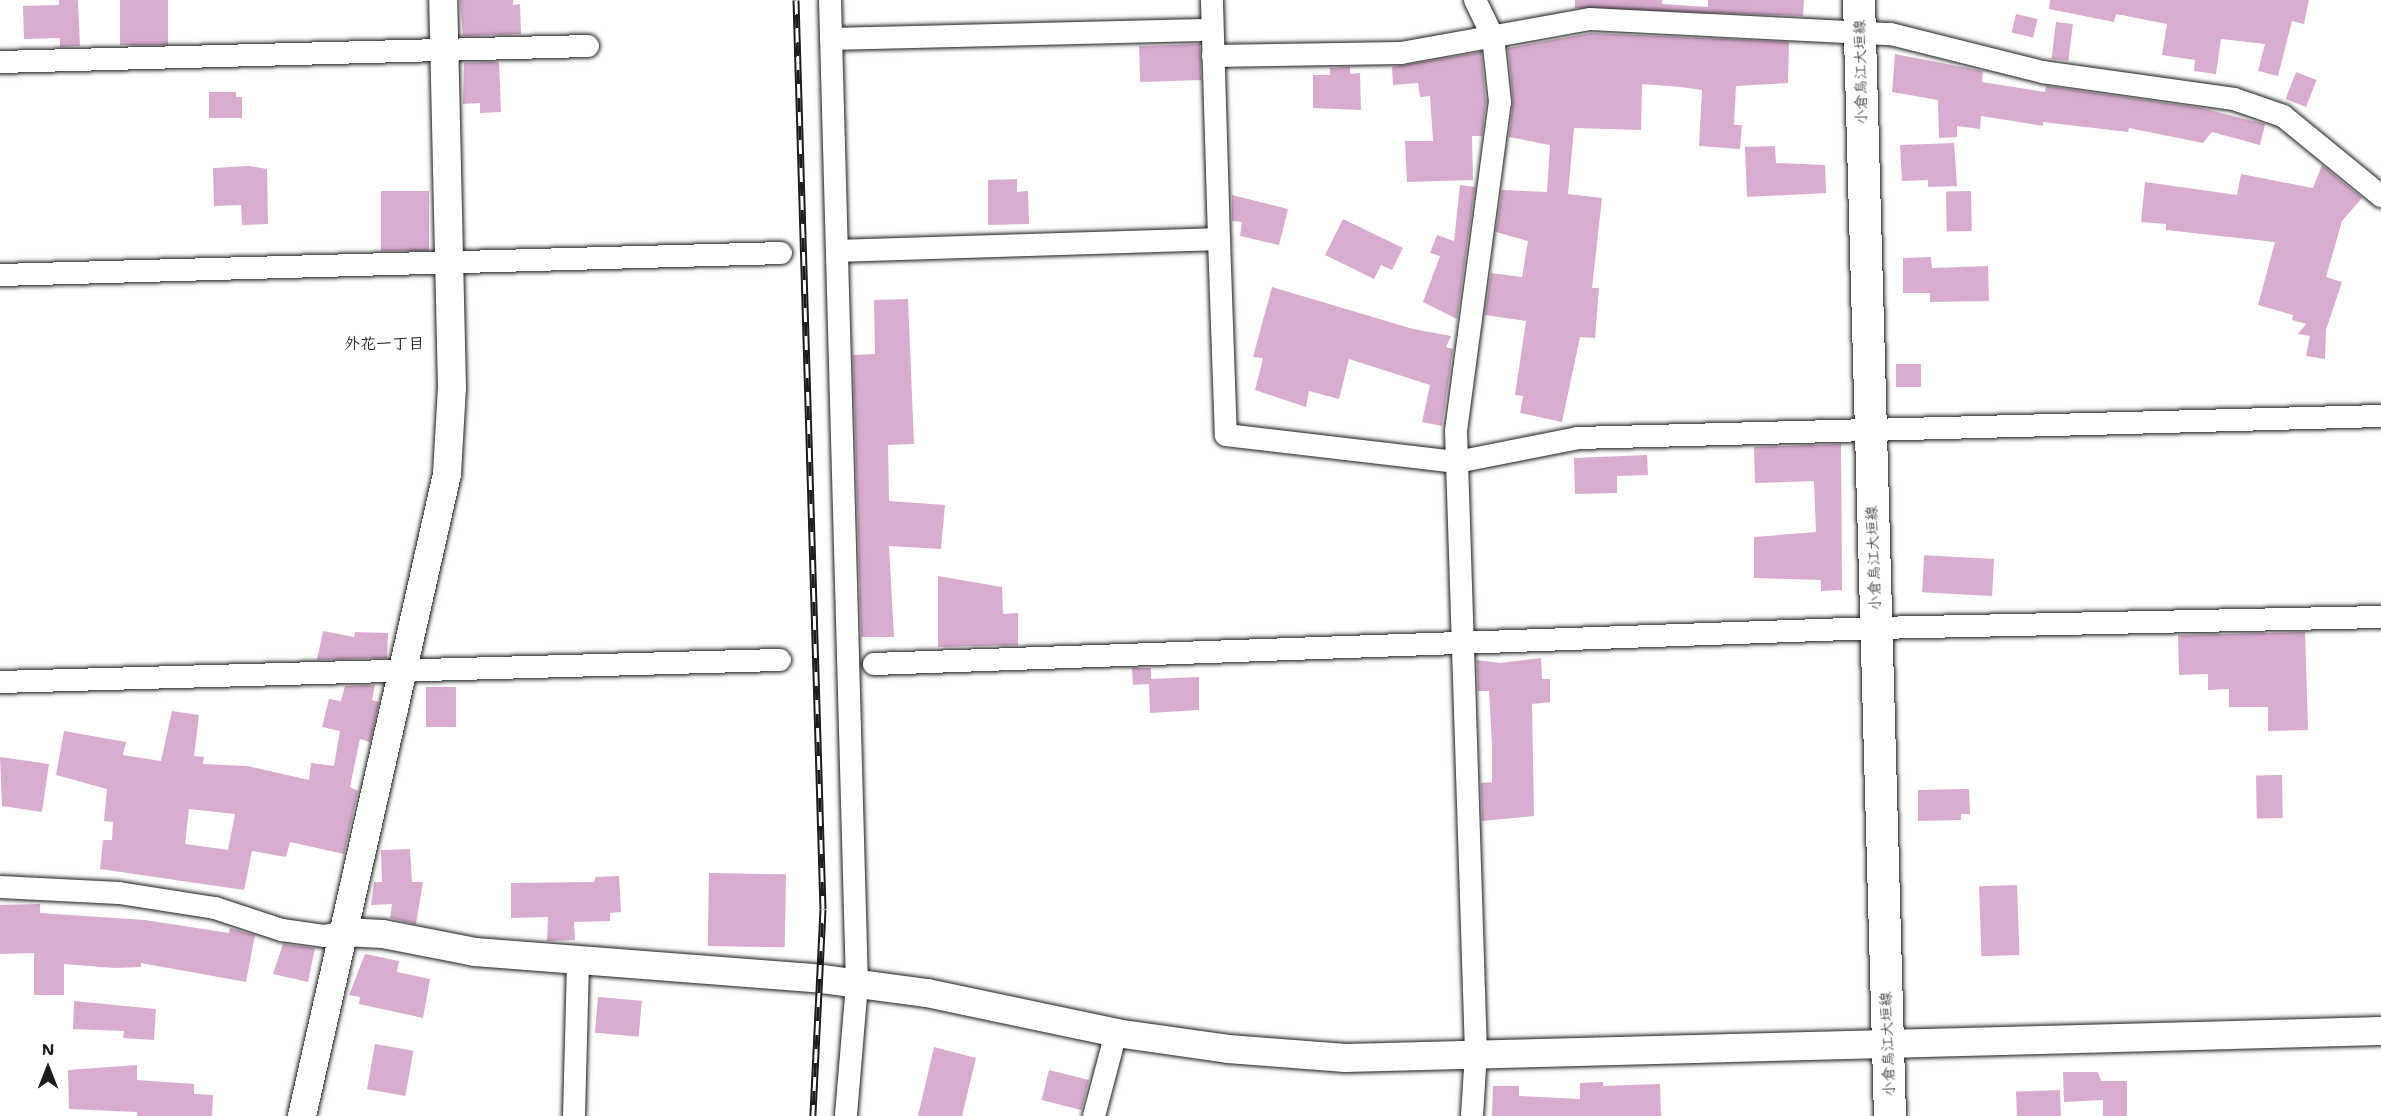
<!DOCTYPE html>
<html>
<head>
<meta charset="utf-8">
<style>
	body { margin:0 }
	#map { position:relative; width:2381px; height:1116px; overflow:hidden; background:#fff; font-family:"Shantell Sans","Klee One",sans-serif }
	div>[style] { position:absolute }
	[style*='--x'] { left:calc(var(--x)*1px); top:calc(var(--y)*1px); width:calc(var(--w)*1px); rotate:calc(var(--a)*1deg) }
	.building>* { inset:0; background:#d9accf; transform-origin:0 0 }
	.roads { filter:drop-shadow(0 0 2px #1c1c1c) drop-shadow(0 0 2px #1c1c1c) }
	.minor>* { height:22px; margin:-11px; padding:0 11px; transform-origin:11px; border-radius:11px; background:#fff }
	.tertiary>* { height:28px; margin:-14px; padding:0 14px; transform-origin:14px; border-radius:14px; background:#fff }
	.secondary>* { height:32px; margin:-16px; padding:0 16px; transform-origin:16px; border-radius:16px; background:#fff }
	.rail>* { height:7px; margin-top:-3.5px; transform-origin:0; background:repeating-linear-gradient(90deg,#fff 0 14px,#1c1c1c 0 28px); box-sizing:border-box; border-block:2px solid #1c1c1c }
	span { translate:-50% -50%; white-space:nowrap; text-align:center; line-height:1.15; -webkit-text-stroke:4.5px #fff; paint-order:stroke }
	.street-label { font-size:15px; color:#1c1c1c }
	.neighbourhood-label { font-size:16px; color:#1c1c1c; font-weight:700 }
	.north { position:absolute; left:18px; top:1038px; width:60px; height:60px; -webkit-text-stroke:4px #fff; paint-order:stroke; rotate:0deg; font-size:16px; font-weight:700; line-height:24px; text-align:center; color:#1c1c1c }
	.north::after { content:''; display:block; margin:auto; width:21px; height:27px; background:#1c1c1c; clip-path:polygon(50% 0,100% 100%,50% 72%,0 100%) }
</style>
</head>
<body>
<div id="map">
	<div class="building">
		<div style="clip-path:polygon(59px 0,78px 0,80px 46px,60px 47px,60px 38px,24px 39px,23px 6px,59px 5px)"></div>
		<div style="left:120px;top:0;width:48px;height:45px"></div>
		<div style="clip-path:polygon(460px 0,513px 0,513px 5px,520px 4px,521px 34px,463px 36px)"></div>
		<div style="clip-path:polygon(1575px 0,1662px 0,1662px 4px,1708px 7px,1708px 0,1804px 0,1803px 16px,1575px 8px)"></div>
		<div style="clip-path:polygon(2050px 0,2309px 0,2304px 24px,2292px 21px,2278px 76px,2258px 71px,2265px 44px,2221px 39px,2216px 74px,2194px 71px,2195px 60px,2162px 55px,2167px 24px,2116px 14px,2114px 22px,2049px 9px)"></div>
		<div style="left:2016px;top:14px;width:22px;height:19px;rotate:13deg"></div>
		<div style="left:2056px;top:22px;width:17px;height:37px;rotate:7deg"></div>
		<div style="clip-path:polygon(1591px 33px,1789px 42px,1788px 83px,1736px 86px,1734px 125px,1742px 125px,1740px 149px,1699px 146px,1702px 90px,1680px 87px,1642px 84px,1641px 130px,1574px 128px,1568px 194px,1602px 198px,1592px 288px,1599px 288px,1595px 338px,1580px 337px,1562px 422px,1520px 413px,1523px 396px,1515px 395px,1526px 321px,1485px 315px,1491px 273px,1522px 277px,1528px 241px,1496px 232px,1502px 190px,1547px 192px,1550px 145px,1509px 137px,1513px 101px,1508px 48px)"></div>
		<div style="left:1200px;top:44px;width:36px;height:61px;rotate:88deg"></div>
		<div style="clip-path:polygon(1481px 52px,1486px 102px,1482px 136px,1472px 136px,1473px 180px,1407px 182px,1405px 141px,1433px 141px,1430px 96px,1420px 97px,1418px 83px,1393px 85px,1392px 67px)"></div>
		<div style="clip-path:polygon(1895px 54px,1983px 71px,1982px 82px,2045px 92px,2046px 86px,2201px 108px,2265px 124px,2260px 145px,2212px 132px,2203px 143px,2129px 128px,2128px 132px,2043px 122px,2043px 126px,1981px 116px,1980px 129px,1957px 126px,1957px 137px,1939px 138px,1938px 100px,1892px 92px)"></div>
		<div style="clip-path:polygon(499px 62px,501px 112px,480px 113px,480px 103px,463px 104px,464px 63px)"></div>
		<div style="clip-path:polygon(1350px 67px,1350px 74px,1360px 73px,1361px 110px,1313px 108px,1313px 75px,1330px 75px,1330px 68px)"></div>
		<div style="left:2296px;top:72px;width:22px;height:29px;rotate:21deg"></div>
		<div style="clip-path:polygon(209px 92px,236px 92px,236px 97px,242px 97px,242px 118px,209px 118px)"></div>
		<div style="clip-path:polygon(1954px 143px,1957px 186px,1928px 187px,1928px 180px,1902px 181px,1900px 145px)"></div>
		<div style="clip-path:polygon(1775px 146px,1776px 163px,1825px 165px,1826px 193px,1747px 197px,1745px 147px)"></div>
		<div style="clip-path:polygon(2322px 165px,2362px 198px,2342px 221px,2326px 277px,2342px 282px,2326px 330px,2325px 359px,2306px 356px,2310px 336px,2298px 334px,2306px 324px,2292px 320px,2293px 315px,2258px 305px,2275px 242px,2166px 230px,2166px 224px,2141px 222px,2145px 182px,2237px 195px,2241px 174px,2313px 188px)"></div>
		<div style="clip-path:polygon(249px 166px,267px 169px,268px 224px,242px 225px,241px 205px,214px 206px,213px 168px)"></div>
		<div style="clip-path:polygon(1017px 179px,1017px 192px,1028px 191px,1029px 224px,988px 225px,988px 180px)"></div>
		<div style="clip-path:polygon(1460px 185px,1475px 187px,1457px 319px,1423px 302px,1440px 256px,1430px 253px,1437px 235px,1454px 241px)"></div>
		<div style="left:381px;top:191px;width:48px;height:60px"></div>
		<div style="left:1971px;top:191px;width:40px;height:25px;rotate:89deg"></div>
		<div style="clip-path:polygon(1232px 195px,1288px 209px,1279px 245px,1240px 236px,1242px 222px,1232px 221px)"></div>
		<div style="clip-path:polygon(1343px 219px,1403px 248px,1392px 270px,1381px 265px,1374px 279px,1325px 255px)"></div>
		<div style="clip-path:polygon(1931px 257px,1932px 268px,1988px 266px,1989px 301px,1930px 302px,1930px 293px,1903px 293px,1903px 258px)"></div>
		<div style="clip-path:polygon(1272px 287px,1413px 329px,1451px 336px,1446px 347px,1453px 349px,1442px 426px,1422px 422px,1430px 385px,1349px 359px,1339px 399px,1309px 391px,1306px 407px,1255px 390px,1263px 358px,1253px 357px)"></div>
		<div style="clip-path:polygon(908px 299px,914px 444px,888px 445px,889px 501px,945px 505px,941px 549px,889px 546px,894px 637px,861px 637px,853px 355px,875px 354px,874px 300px)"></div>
		<div style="left:1921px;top:364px;width:23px;height:25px;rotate:90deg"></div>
		<div style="clip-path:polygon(1841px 444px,1842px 590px,1821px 591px,1821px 580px,1754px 578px,1754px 537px,1816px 532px,1814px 481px,1755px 483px,1754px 447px)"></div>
		<div style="clip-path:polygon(1647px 455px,1648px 475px,1617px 476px,1617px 493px,1575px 494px,1574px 458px)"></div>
		<div style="left:1994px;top:559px;width:37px;height:70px;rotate:93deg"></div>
		<div style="clip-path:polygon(938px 576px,1002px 587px,1003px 614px,1018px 613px,1018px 645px,938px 647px)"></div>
		<div style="clip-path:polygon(323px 631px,354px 637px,355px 632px,388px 633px,387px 658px,317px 660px)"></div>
		<div style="clip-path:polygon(2305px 632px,2308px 730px,2268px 731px,2268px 707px,2229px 707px,2229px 689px,2208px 690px,2208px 674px,2179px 675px,2178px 635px)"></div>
		<div style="clip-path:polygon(1541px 658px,1542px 679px,1550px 679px,1550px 702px,1532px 704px,1534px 816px,1482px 821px,1481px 783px,1492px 782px,1492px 745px,1489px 691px,1478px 691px,1477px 660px,1500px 663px)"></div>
		<div style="clip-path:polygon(1132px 668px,1151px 668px,1151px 679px,1199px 677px,1199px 710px,1150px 713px,1149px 684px,1133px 685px)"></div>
		<div style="clip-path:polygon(evenodd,375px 685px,372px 700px,379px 702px,370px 742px,360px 739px,350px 787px,358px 791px,344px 854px,290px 842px,286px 857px,252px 851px,244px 890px,100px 869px,103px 840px,112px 840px,113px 822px,104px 821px,107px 789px,56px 775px,64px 731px,126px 742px,123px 755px,161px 761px,172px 711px,199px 715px,194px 756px,204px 757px,203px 764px,247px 766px,309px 780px,311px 763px,334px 766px,340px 731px,322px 727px,329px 699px,341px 701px,345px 686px,375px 685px,189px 809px,235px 814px,228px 850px,185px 844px,189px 809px)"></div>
		<div style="left:426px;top:687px;width:30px;height:40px"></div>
		<div style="clip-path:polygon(0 757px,49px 764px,42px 812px,2px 806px)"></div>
		<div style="left:2282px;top:775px;width:43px;height:26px;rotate:89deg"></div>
		<div style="clip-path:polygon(1969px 789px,1970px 814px,1961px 814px,1961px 820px,1918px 821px,1918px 790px)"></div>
		<div style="clip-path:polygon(410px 849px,412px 882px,423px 882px,416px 924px,390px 918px,392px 904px,371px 905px,374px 882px,382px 882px,381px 850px)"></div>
		<div style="left:709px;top:873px;width:77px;height:73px;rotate:1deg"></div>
		<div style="clip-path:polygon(619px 876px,621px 912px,610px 913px,610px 921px,574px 922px,575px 940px,547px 941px,548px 917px,511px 918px,511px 883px,594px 882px,596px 877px)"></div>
		<div style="left:2017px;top:885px;width:70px;height:38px;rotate:88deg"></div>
		<div style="clip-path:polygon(40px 904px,40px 913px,145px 920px,229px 933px,230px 928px,255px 935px,246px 982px,141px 963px,141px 967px,114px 968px,64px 964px,64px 995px,34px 995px,34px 953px,0 954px,0 905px)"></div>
		<div style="clip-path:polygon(283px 944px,315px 948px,308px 982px,273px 974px)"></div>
		<div style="clip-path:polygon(365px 954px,399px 961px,397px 972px,430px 979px,423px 1018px,359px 1004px,360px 997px,349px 995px)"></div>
		<div style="left:598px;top:997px;width:44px;height:36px;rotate:5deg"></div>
		<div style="clip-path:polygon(74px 1001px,156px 1009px,154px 1040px,123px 1038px,124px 1031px,73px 1029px)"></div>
		<div style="left:375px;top:1044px;width:39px;height:46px;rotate:10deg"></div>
		<div style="clip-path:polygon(934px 1047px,976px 1058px,962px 1116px,918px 1116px)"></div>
		<div style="clip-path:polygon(137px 1065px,137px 1080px,194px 1084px,194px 1094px,213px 1095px,212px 1116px,137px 1116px,137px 1112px,69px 1109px,68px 1070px)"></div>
		<div style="left:1049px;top:1070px;width:41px;height:31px;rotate:14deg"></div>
		<div style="clip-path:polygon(2063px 1072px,2098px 1072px,2101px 1081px,2127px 1081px,2127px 1116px,2103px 1116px,2103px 1100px,2064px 1102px)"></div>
		<div style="clip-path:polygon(1603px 1082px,1603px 1086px,1660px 1084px,1661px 1116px,1492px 1116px,1493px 1086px,1519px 1086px,1519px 1096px,1580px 1099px,1580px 1083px)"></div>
		<div style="left:2060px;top:1090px;width:26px;height:44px;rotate:88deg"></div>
	</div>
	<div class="roads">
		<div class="minor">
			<div style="--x:830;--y:0;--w:984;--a:88.43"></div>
			<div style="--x:857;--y:984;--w:132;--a:94.8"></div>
			<div style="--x:831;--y:39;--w:381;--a:-1.4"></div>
			<div style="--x:1213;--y:56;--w:188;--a:-0.9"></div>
			<div style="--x:1401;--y:53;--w:192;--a:-10.2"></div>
			<div style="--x:1590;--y:19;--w:301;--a:2.9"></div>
			<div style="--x:1891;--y:34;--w:156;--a:14.1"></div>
			<div style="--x:2042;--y:72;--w:194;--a:8"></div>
			<div style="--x:2234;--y:99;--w:52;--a:19.1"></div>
			<div style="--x:2283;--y:116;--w:127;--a:39.2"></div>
			<div style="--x:0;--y:62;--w:588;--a:-1.56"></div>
			<div style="--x:1219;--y:239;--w:196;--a:88"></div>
			<div style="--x:1226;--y:435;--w:233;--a:6.7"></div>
			<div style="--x:1457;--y:462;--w:123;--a:-11.2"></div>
			<div style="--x:1578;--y:438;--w:803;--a:-1.57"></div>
			<div style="--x:838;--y:251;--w:381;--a:-1.8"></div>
			<div style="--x:1219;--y:239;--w:239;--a:-91.7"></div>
			<div style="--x:0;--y:275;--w:781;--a:-1.61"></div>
			<div style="--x:874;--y:664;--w:1003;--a:-2.06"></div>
			<div style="--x:1876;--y:628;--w:505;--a:-1.25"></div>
			<div style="--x:0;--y:682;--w:780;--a:-1.62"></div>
			<div style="--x:0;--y:887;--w:119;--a:2.9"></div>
			<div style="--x:119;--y:893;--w:97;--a:8.9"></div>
			<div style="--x:215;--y:908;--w:71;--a:18.2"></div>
			<div style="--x:282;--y:930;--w:42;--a:8.1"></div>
			<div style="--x:324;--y:936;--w:20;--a:-11"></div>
			<div style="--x:574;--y:1116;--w:155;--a:-88.5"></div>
			<div style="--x:1094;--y:1116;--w:86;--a:-75.2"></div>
			<div style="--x:1472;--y:1116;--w:63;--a:-86.4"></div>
			<div style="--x:1476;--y:1053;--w:622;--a:-91.84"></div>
			<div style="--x:1456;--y:431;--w:332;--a:-82.4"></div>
			<div style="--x:1500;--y:102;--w:65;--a:-96.1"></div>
			<div style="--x:1493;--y:37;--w:41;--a:-115.9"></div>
		</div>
		<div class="tertiary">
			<div style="--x:344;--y:932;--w:39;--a:3"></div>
			<div style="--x:383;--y:934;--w:94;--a:11.1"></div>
			<div style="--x:475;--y:952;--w:348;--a:4.4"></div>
			<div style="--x:822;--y:979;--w:106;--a:7.6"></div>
			<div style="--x:927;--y:993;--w:193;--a:11.9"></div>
			<div style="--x:1116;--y:1033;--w:113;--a:8.1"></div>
			<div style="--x:1228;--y:1049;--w:118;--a:4.4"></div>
			<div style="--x:1346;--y:1058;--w:1035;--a:-1.49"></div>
			<div style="--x:302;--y:1116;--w:658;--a:-77.27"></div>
			<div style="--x:447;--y:474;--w:86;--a:-86.7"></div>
			<div style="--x:452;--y:388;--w:388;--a:-91.3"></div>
		</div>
		<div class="secondary">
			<div style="--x:1859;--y:0;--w:1116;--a:88.41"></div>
		</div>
	</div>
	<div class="rail">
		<div style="--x:796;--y:0;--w:909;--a:88.3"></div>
		<div style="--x:823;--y:909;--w:207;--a:92.8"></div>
	</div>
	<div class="street-label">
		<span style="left:1861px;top:72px;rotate:-91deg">小倉烏江大垣線</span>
		<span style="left:1874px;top:558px;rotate:-92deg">小倉烏江大垣線</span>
		<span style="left:1888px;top:1044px;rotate:-92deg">小倉烏江大垣線</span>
	</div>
	<div class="neighbourhood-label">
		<span style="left:384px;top:344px">外花一丁目</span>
	</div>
	<div class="north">N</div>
</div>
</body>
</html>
